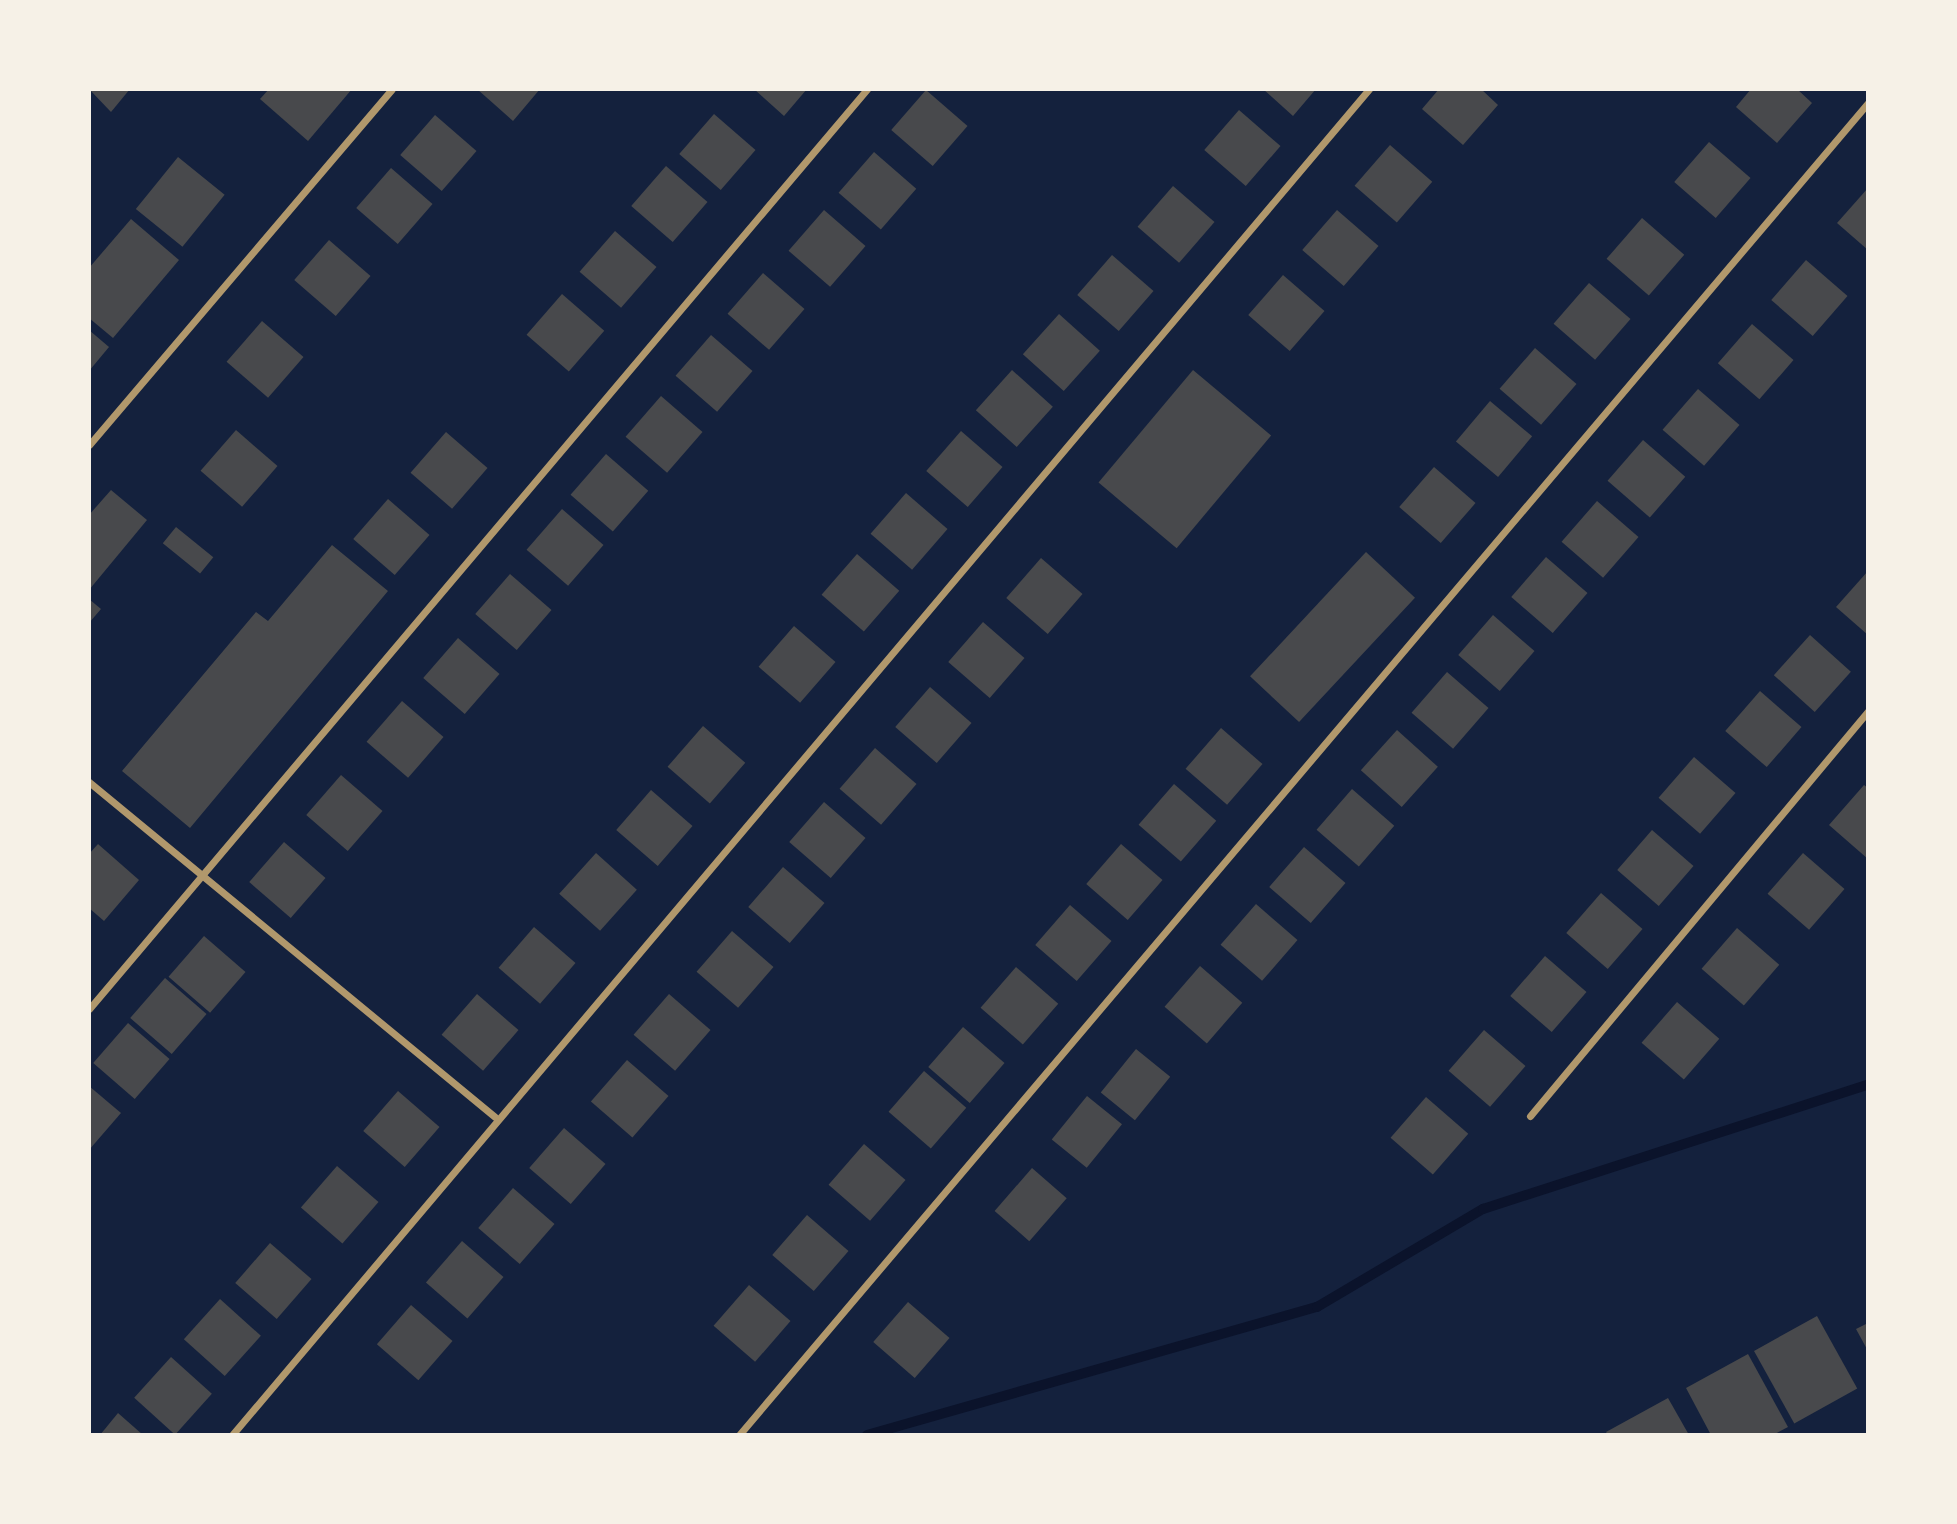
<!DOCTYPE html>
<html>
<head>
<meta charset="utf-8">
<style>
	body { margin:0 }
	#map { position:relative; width:1957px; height:1524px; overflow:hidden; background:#14213d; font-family:Roboto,sans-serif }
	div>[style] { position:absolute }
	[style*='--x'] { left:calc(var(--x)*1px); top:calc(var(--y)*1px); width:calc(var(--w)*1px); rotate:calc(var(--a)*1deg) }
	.stream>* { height:10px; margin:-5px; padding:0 5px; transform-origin:5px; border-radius:5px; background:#0b132b }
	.building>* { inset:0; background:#48494c; transform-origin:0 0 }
	.minor>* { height:7px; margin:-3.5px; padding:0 3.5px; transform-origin:3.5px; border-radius:3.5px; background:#b1986c }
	span { translate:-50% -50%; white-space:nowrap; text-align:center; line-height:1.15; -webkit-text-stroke:5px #f6f1e7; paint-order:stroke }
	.frame { position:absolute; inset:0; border:91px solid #f6f1e7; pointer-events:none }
</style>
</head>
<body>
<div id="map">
	<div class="stream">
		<div style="--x:867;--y:1435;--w:468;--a:-15.9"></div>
		<div style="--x:1317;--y:1307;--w:193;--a:-30.6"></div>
		<div style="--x:1483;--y:1209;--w:404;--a:-17.9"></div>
	</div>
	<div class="building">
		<div style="clip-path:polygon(89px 89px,130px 89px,111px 112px)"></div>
		<div style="clip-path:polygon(269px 89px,352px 89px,308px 141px,260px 99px)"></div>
		<div style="clip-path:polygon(477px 89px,540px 89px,513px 121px)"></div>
		<div style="clip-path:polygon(754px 89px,807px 89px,784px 116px)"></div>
		<div style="clip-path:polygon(1263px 89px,1316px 89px,1293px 116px)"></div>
		<div style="clip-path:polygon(1439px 89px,1481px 89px,1498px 105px,1463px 145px,1422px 109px)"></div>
		<div style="clip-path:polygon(1751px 89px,1797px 89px,1812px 103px,1777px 143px,1736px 107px)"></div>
		<div style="left:926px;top:90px;width:55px;height:53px;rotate:41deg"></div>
		<div style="left:1239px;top:110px;width:55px;height:53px;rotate:41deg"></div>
		<div style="left:714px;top:114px;width:55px;height:53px;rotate:41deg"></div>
		<div style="left:435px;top:115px;width:55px;height:53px;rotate:41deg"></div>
		<div style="left:1709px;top:142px;width:55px;height:53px;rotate:41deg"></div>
		<div style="left:1390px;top:145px;width:56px;height:54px;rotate:41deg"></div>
		<div style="left:874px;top:152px;width:56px;height:54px;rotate:41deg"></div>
		<div style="left:178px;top:157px;width:60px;height:67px;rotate:39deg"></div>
		<div style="left:666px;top:166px;width:55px;height:53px;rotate:41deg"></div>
		<div style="left:391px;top:168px;width:55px;height:53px;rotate:41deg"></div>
		<div style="left:1173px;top:186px;width:55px;height:54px;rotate:41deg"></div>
		<div style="clip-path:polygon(1868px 188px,1868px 250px,1837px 223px)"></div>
		<div style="left:824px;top:210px;width:55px;height:54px;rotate:41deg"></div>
		<div style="left:1337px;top:210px;width:55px;height:53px;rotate:41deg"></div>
		<div style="left:1642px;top:218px;width:56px;height:54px;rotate:41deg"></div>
		<div style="clip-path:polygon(131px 219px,179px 260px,113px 338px,89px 318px,89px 268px)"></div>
		<div style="left:615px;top:231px;width:55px;height:54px;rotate:41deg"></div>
		<div style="left:329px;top:240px;width:55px;height:53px;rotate:41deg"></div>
		<div style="left:1112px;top:255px;width:55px;height:53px;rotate:41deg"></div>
		<div style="left:1806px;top:260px;width:55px;height:53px;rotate:41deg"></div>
		<div style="left:763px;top:273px;width:55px;height:54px;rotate:41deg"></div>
		<div style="left:1283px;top:275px;width:55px;height:53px;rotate:41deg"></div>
		<div style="left:1589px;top:283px;width:55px;height:54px;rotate:41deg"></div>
		<div style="left:562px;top:294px;width:56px;height:54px;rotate:41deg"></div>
		<div style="left:1059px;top:314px;width:55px;height:54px;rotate:42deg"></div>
		<div style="left:262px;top:321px;width:55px;height:54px;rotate:41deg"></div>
		<div style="left:1752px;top:324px;width:55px;height:52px;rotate:41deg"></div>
		<div style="clip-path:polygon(89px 330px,109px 347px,89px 371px)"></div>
		<div style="left:711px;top:335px;width:55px;height:54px;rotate:41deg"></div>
		<div style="left:1535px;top:348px;width:55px;height:54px;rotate:41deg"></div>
		<div style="left:1012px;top:370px;width:55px;height:54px;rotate:42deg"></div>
		<div style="left:1193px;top:370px;width:102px;height:147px;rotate:40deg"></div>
		<div style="left:1698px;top:389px;width:55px;height:54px;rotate:41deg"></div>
		<div style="left:661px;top:396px;width:55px;height:54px;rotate:41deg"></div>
		<div style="left:1490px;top:401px;width:55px;height:53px;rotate:40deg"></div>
		<div style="left:236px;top:430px;width:55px;height:54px;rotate:41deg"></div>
		<div style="left:961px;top:431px;width:55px;height:53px;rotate:41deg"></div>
		<div style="left:446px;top:432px;width:55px;height:54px;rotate:41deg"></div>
		<div style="left:1643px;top:440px;width:56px;height:54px;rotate:41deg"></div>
		<div style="left:606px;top:454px;width:56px;height:54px;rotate:41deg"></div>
		<div style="left:1434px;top:467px;width:55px;height:53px;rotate:41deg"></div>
		<div style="clip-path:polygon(111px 490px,147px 520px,89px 590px,89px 515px)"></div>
		<div style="left:906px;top:493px;width:55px;height:54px;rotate:41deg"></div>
		<div style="left:388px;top:499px;width:55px;height:53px;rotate:41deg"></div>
		<div style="left:1597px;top:501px;width:55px;height:54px;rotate:41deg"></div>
		<div style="left:562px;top:509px;width:55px;height:54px;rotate:41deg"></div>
		<div style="left:176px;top:527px;width:48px;height:21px;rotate:39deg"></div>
		<div style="clip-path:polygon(332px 545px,388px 591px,190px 828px,122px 771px,256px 612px,268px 621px)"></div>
		<div style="left:1366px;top:552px;width:67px;height:170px;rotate:43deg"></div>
		<div style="left:857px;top:554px;width:56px;height:54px;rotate:41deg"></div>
		<div style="left:1546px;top:557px;width:55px;height:53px;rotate:41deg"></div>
		<div style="left:1041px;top:558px;width:55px;height:53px;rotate:41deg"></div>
		<div style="clip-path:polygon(1868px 571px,1868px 635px,1836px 607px)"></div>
		<div style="left:510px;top:574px;width:55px;height:53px;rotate:41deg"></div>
		<div style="clip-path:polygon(89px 599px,101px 609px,89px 623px)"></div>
		<div style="left:1493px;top:615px;width:55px;height:53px;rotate:41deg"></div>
		<div style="left:983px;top:622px;width:55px;height:53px;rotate:41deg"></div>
		<div style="left:794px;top:626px;width:55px;height:54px;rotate:41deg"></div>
		<div style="left:1810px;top:635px;width:55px;height:54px;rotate:42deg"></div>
		<div style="left:458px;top:638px;width:55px;height:53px;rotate:41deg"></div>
		<div style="left:1447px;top:672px;width:55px;height:54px;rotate:41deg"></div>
		<div style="left:930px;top:687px;width:55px;height:53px;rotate:41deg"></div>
		<div style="left:1760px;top:691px;width:55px;height:53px;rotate:41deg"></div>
		<div style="left:402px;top:701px;width:55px;height:54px;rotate:41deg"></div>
		<div style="left:703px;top:726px;width:56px;height:54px;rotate:41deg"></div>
		<div style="left:1221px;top:728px;width:55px;height:54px;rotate:41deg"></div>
		<div style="left:1397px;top:730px;width:55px;height:54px;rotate:42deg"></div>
		<div style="left:875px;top:748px;width:55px;height:54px;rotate:41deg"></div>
		<div style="left:1694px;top:757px;width:55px;height:54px;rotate:41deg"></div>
		<div style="left:341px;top:775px;width:55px;height:53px;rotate:41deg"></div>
		<div style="left:1174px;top:784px;width:56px;height:54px;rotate:41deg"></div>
		<div style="clip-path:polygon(1864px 785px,1868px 788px,1868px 859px,1829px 825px)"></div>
		<div style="left:1352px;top:789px;width:56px;height:54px;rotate:41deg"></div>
		<div style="left:651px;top:790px;width:55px;height:53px;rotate:41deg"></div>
		<div style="left:824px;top:802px;width:55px;height:53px;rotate:41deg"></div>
		<div style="left:1652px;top:830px;width:55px;height:53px;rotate:41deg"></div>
		<div style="left:284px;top:842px;width:55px;height:53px;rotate:41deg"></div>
		<div style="clip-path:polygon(98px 844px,139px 880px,104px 921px,89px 908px,89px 854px)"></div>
		<div style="left:1121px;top:844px;width:55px;height:53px;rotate:41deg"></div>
		<div style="left:1304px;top:847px;width:55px;height:53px;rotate:41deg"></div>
		<div style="left:596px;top:853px;width:55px;height:55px;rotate:42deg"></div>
		<div style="left:1803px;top:853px;width:55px;height:54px;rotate:41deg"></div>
		<div style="left:783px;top:867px;width:55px;height:53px;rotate:41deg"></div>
		<div style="left:1601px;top:893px;width:55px;height:53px;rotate:41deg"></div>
		<div style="left:1256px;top:904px;width:55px;height:54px;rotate:41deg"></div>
		<div style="left:1070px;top:905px;width:55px;height:53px;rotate:41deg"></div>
		<div style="left:534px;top:927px;width:55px;height:54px;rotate:41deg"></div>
		<div style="left:1737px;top:928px;width:56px;height:54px;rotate:41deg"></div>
		<div style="left:732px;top:931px;width:55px;height:54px;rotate:41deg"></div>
		<div style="left:204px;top:936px;width:55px;height:54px;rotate:41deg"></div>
		<div style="left:1545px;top:956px;width:55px;height:53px;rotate:41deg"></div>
		<div style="left:1200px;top:966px;width:56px;height:54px;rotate:41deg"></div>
		<div style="left:1016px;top:967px;width:56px;height:54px;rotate:41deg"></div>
		<div style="left:165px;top:978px;width:55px;height:53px;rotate:41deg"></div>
		<div style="left:477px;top:994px;width:55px;height:54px;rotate:41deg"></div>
		<div style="left:669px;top:994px;width:55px;height:54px;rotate:41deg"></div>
		<div style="left:1677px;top:1002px;width:56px;height:54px;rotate:41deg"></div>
		<div style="left:128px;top:1023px;width:55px;height:53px;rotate:41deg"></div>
		<div style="left:963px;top:1027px;width:55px;height:53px;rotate:41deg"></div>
		<div style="left:1484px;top:1030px;width:55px;height:54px;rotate:41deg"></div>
		<div style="left:1136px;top:1049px;width:44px;height:56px;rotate:39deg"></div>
		<div style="left:627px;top:1060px;width:55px;height:55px;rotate:41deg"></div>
		<div style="left:924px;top:1071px;width:56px;height:54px;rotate:41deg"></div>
		<div style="clip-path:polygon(89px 1086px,121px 1113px,89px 1150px)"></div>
		<div style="left:398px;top:1091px;width:55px;height:53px;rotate:41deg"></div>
		<div style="left:1087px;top:1096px;width:45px;height:56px;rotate:39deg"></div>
		<div style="left:1426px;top:1097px;width:56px;height:54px;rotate:41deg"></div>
		<div style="left:564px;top:1128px;width:55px;height:53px;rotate:41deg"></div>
		<div style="left:864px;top:1144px;width:55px;height:54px;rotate:41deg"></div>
		<div style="left:337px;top:1166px;width:55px;height:55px;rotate:41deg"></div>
		<div style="left:1032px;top:1168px;width:46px;height:57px;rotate:41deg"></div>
		<div style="left:513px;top:1188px;width:55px;height:53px;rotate:41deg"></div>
		<div style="left:807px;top:1215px;width:55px;height:53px;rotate:41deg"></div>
		<div style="left:462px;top:1241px;width:55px;height:55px;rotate:41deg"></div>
		<div style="left:270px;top:1243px;width:55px;height:53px;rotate:41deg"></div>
		<div style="left:749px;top:1285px;width:55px;height:54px;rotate:41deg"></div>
		<div style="left:220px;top:1299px;width:55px;height:54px;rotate:42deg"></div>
		<div style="left:908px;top:1302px;width:55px;height:53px;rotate:41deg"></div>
		<div style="left:411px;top:1305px;width:55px;height:52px;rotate:41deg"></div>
		<div style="left:1817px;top:1316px;width:83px;height:72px;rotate:61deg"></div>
		<div style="clip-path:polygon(1868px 1323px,1868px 1351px,1856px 1329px)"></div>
		<div style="clip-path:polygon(1748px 1354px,1788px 1427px,1773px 1435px,1711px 1435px,1686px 1388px)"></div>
		<div style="left:171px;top:1357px;width:55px;height:55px;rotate:42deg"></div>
		<div style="clip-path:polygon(1668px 1398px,1689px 1435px,1608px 1435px,1606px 1432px)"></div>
		<div style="clip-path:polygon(118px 1413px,143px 1435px,100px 1435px)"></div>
	</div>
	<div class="minor">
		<div style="--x:89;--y:445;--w:467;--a:-49.6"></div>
		<div style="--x:89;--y:782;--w:526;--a:39.53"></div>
		<div style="--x:89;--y:1009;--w:1205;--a:-49.78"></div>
		<div style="--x:1530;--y:1116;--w:528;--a:-50.15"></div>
		<div style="--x:232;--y:1435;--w:1762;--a:-49.81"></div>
		<div style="--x:739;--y:1435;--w:1746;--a:-49.72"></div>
	</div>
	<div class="frame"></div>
</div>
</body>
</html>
